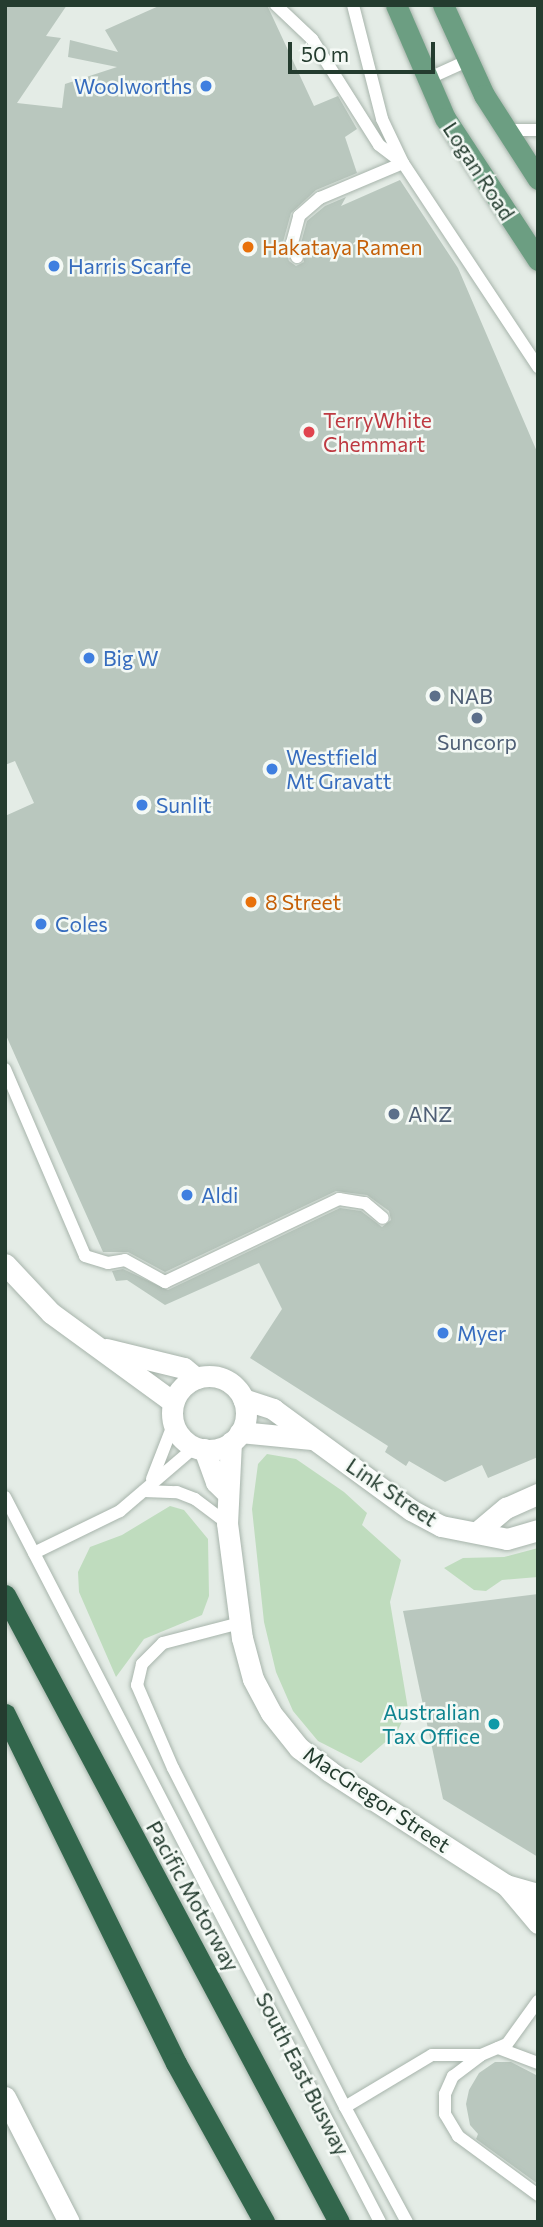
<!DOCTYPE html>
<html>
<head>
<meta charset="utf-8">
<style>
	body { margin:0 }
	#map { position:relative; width:543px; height:2227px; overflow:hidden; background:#e4ece6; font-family:Commissioner,sans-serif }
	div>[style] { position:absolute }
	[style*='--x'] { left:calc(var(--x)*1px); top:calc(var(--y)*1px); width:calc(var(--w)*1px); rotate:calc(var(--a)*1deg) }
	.green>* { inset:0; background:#bfdcbe }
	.building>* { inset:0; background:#b9c7be }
	.roads { filter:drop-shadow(0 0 2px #a7b4ab) drop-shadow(0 0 2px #a7b4ab) }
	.lane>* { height:12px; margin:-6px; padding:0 6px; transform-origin:6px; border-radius:6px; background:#fff }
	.secondary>* { height:21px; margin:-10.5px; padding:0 10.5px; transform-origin:10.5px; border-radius:10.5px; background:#fff }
	.secondary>.ring { margin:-10.5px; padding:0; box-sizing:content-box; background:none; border:21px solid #fff; border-radius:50% }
	.primary>* { height:21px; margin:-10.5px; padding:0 10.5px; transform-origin:10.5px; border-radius:10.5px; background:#6c9e82 }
	.highway>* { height:21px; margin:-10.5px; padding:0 10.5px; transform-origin:10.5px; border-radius:10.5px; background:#32664c }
	.dots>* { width:19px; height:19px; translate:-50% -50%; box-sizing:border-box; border:4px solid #f4f9f5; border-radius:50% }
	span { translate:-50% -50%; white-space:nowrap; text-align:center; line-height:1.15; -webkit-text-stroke:5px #f4f9f5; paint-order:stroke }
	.shop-label { font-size:21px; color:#366cbe }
	.right { translate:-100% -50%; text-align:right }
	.left { translate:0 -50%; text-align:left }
	.street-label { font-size:21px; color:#243c2f }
	.food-label { font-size:21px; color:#c56008 }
	.health-label { font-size:21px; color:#be3a42 }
	.service-label { font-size:21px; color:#4e5e75 }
	.culture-label { font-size:21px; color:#0d838f }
	.frame { position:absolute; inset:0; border:7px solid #243c2f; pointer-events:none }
	.scale { position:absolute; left:288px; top:42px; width:147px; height:32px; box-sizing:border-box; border:4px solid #243c2f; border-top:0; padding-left:9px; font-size:21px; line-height:24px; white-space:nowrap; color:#243c2f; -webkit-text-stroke:5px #f4f9f5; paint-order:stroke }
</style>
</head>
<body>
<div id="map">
	<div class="green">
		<div style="clip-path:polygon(267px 1454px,296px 1459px,344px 1492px,367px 1513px,362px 1525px,401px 1560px,390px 1602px,408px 1709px,397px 1732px,361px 1763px,318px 1741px,293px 1711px,276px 1672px,264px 1622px,252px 1509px,258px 1464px)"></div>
		<div style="clip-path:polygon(170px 1506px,184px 1510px,208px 1539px,209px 1596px,202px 1615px,144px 1639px,116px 1677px,79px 1592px,78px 1572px,90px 1547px,122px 1535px)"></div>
		<div style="clip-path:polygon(538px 1548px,538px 1577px,502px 1580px,486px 1591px,474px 1590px,444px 1568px,463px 1558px,504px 1557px)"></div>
	</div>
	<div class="building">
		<div style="clip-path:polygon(5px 5px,67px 5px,46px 36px,61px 38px,17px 103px,62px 108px,65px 84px,117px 67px,68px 57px,70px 40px,118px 52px,105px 30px,161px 5px,267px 5px,314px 106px,338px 96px,357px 129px,345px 137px,357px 173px,316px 190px,291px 213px,283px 242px,289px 261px,296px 266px,304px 262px,301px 243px,307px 221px,325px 206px,346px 197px,341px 206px,400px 180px,458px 268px,538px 454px,538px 1457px,488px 1478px,482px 1465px,445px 1482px,409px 1461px,406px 1466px,385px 1452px,388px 1446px,250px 1358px,282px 1309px,259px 1263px,165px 1305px,127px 1280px,116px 1281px,112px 1271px,123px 1269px,168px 1290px,340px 1208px,361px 1211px,382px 1227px,391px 1220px,389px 1211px,367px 1195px,336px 1191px,165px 1272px,128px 1252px,103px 1252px,5px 1033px,5px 816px,34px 803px,15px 761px,5px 765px)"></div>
		<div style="clip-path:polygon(538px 1594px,538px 1857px,443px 1799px,403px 1611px)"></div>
		<div style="clip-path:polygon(495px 2062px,511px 2062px,538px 2076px,538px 2184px,476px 2139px,478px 2134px,470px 2125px,466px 2104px,469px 2090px,479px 2073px)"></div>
	</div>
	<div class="roads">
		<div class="lane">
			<div style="--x:276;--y:5;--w:50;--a:43.4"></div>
			<div style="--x:312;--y:39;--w:125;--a:57.7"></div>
			<div style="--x:379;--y:145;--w:26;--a:37"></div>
			<div style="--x:353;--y:5;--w:118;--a:75.7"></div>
			<div style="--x:382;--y:119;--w:49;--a:64.5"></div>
			<div style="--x:403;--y:163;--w:245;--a:56.5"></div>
			<div style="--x:425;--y:80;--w:46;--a:-24.3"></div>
			<div style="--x:505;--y:130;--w:33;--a:0"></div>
			<div style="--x:297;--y:257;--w:15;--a:-110"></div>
			<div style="--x:292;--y:243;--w:28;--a:-75"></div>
			<div style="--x:299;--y:216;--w:28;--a:-41"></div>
			<div style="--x:320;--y:198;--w:90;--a:-22.9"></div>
			<div style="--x:5;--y:1069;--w:203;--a:66.8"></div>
			<div style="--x:85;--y:1256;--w:24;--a:17"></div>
			<div style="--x:108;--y:1263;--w:17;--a:-10"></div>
			<div style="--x:125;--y:1260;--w:46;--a:28.8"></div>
			<div style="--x:165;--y:1282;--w:193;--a:-25.5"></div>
			<div style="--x:339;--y:1199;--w:26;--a:9"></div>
			<div style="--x:365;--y:1203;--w:23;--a:40"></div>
			<div style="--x:152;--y:1479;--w:58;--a:-68.7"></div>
			<div style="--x:144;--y:1491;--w:33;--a:2"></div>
			<div style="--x:177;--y:1492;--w:19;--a:21"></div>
			<div style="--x:195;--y:1499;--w:40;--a:37"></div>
			<div style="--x:5;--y:1497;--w:816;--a:62.65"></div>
			<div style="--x:34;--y:1553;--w:96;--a:-26"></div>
			<div style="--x:120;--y:1511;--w:99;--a:-40.5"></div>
			<div style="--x:240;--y:1623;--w:80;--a:165.4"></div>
			<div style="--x:163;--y:1643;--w:30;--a:135"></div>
			<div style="--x:142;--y:1664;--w:22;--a:103"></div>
			<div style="--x:137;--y:1685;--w:90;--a:66.6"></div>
			<div style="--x:173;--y:1768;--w:380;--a:63.1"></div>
			<div style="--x:345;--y:2107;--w:101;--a:-30.9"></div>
			<div style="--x:432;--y:2055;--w:49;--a:0"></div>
			<div style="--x:481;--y:2055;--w:28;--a:-23"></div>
			<div style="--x:507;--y:2044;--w:53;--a:-54.2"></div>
			<div style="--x:498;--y:2048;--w:43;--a:20.6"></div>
			<div style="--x:480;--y:2056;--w:34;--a:143"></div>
			<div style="--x:453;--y:2076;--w:20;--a:114"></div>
			<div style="--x:445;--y:2094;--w:20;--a:90"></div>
			<div style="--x:445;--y:2114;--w:26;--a:59"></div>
			<div style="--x:458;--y:2136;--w:99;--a:36.4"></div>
			<div style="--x:345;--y:2107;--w:131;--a:61.7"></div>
		</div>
		<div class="secondary">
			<div style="--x:5;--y:1264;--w:67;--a:46.8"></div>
			<div style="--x:51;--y:1313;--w:151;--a:36.1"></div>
			<div style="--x:106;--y:1349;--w:80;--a:13.7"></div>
			<div style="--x:184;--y:1368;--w:16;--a:40"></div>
			<div class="ring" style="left:172px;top:1376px;width:53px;height:53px"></div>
			<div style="--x:243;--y:1399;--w:32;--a:18"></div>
			<div style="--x:273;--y:1409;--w:171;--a:36.2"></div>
			<div style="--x:411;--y:1510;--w:34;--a:28"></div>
			<div style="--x:441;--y:1526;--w:67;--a:11.1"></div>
			<div style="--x:507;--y:1539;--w:32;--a:-16"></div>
			<div style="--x:240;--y:1432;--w:72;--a:5.6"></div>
			<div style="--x:231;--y:1442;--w:81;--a:92.8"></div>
			<div style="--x:227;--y:1523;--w:116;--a:82.6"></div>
			<div style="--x:242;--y:1638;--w:42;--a:75"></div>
			<div style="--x:253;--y:1679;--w:38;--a:62"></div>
			<div style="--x:271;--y:1713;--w:45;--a:51.3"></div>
			<div style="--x:299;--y:1748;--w:38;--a:37"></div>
			<div style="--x:329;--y:1771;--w:211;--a:32.8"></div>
			<div style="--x:506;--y:1885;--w:33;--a:16"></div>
			<div style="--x:204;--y:1449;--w:35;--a:70"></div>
			<div style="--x:216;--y:1482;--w:14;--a:45"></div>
			<div style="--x:477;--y:1532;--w:38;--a:-40"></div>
			<div style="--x:506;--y:1508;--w:35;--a:-24"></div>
			<div style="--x:506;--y:1885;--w:50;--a:49.9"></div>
			<div style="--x:5;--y:2097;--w:140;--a:62.9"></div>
		</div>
		<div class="primary">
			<div style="--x:396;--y:5;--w:123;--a:66.6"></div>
			<div style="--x:445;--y:118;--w:170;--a:56.8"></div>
			<div style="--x:443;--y:5;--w:99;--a:65.5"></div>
			<div style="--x:484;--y:95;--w:100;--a:57.3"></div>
		</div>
		<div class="highway">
			<div style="--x:5;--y:1595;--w:710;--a:61.96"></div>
			<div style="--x:5;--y:1714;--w:389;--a:63.9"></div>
			<div style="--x:176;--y:2063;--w:182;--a:61"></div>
		</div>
	</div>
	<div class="dots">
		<div style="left:206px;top:86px;background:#3f7fe0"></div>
		<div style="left:248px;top:247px;background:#e8710a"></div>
		<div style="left:54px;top:266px;background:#3f7fe0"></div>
		<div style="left:309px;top:432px;background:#e0444e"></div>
		<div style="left:89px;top:658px;background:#3f7fe0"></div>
		<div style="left:435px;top:696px;background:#5c6f8a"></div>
		<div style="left:477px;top:718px;background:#5c6f8a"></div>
		<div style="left:272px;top:769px;background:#3f7fe0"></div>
		<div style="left:142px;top:805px;background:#3f7fe0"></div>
		<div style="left:251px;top:902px;background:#e8710a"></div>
		<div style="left:41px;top:924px;background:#3f7fe0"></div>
		<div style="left:394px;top:1114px;background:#5c6f8a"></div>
		<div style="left:187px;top:1195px;background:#3f7fe0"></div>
		<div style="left:443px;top:1333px;background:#3f7fe0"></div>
		<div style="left:494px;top:1724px;background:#0f9aa8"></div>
	</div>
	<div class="shop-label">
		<span class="right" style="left:192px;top:86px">Woolworths</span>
		<span class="left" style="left:68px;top:266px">Harris Scarfe</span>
		<span class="left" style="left:103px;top:658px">Big W</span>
		<span class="left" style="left:286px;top:769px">Westfield<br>Mt Gravatt</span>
		<span class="left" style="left:156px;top:805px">Sunlit</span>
		<span class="left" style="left:55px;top:924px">Coles</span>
		<span class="left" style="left:201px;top:1195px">Aldi</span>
		<span class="left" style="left:457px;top:1333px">Myer</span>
	</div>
	<div class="street-label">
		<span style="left:479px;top:171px;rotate:57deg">Logan Road</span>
		<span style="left:392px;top:1492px;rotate:34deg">Link Street</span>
		<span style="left:377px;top:1799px;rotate:34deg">MacGregor Street</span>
		<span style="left:193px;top:1896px;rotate:61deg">Pacific Motorway</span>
		<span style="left:303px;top:2074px;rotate:63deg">South East Busway</span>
	</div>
	<div class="food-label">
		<span class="left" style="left:262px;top:247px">Hakataya Ramen</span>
		<span class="left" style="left:265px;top:902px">8 Street</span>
	</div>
	<div class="health-label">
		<span class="left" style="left:323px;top:432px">TerryWhite<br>Chemmart</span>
	</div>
	<div class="service-label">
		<span class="left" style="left:449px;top:696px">NAB</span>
		<span style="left:477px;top:742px">Suncorp</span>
		<span class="left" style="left:408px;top:1114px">ANZ</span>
	</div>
	<div class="culture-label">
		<span class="right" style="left:480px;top:1724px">Australian<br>Tax Office</span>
	</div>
	<div class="frame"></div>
	<div class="scale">50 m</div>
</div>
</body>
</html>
